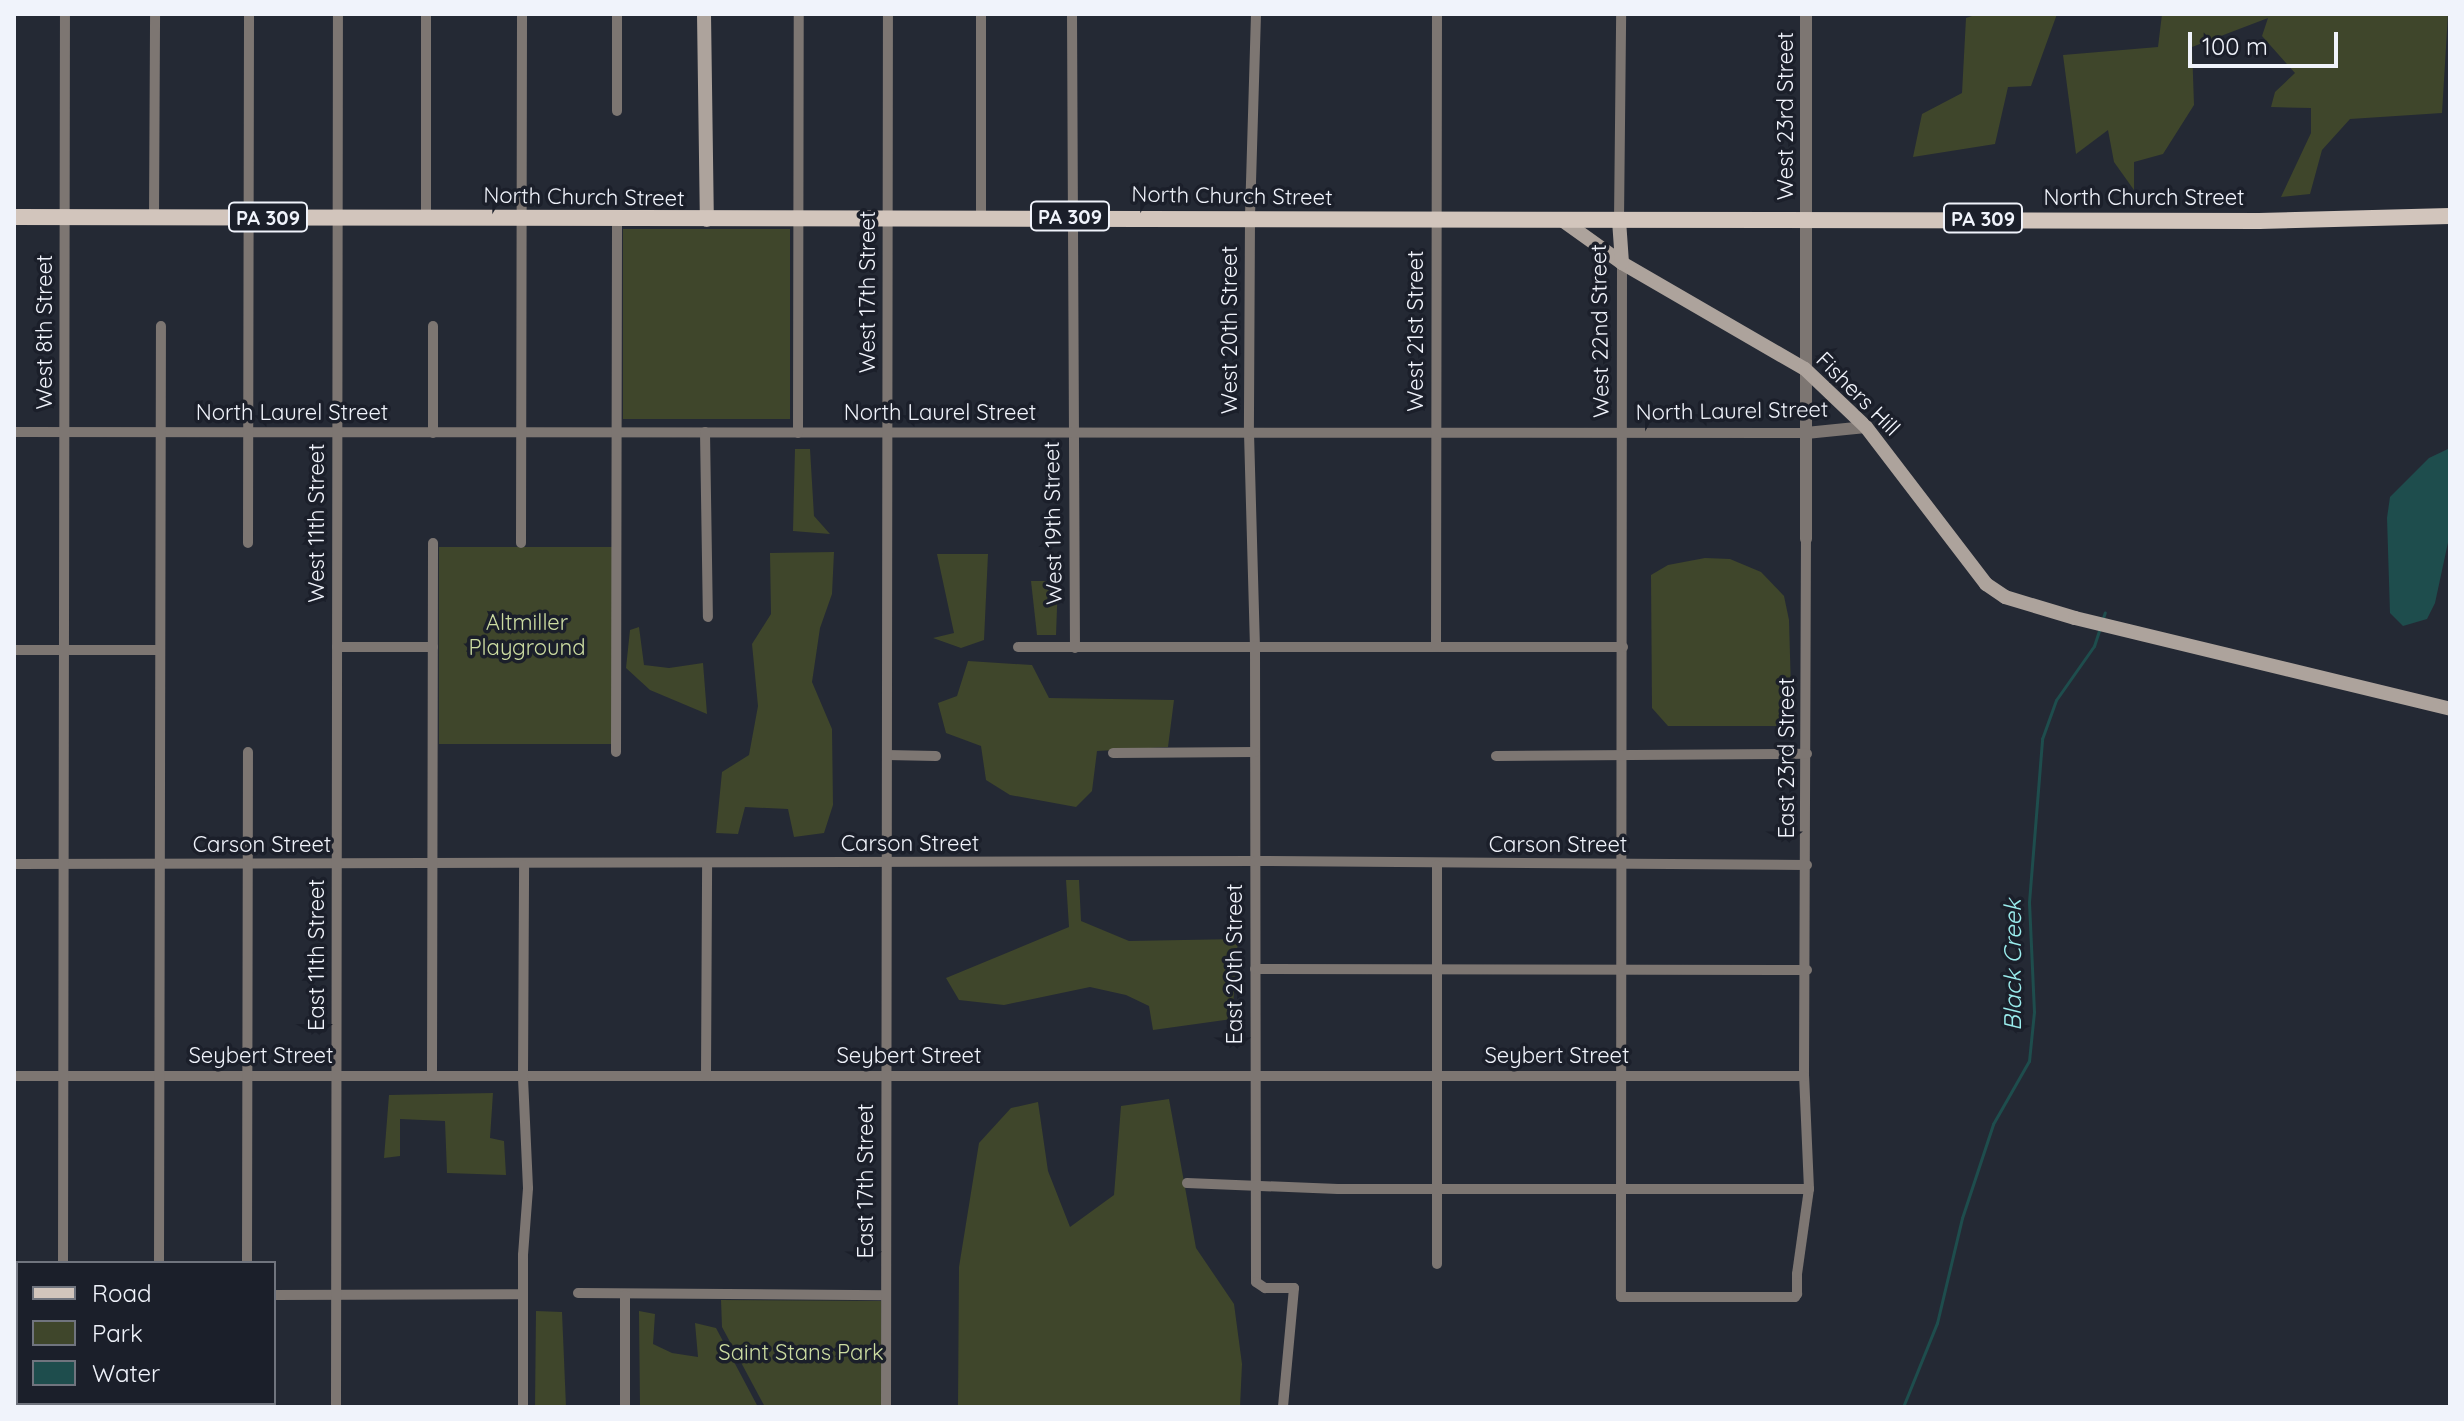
<!DOCTYPE html>
<html>
<head>
<meta charset="utf-8">
<style>
	body { margin:0 }
	#map { position:relative; width:2464px; height:1421px; overflow:hidden; background:#242934; font-family:Quicksand,sans-serif }
	div>[style] { position:absolute }
	[style*='--x'] { left:calc(var(--x)*1px); top:calc(var(--y)*1px); width:calc(var(--w)*1px); rotate:calc(var(--a)*1deg) }
	.green>* { inset:0; background:#3f462b; transform-origin:0 0 }
	.water>* { inset:0; background:#1e4d4d }
	.stream>* { height:3px; margin:-1.5px; padding:0 1.5px; transform-origin:1.5px; border-radius:1.5px; background:#1e4d4d }
	.minor>* { height:10px; margin:-5px; padding:0 5px; transform-origin:5px; border-radius:5px; background:#7d7672 }
	.tertiary>* { height:12px; margin:-6px; padding:0 6px; transform-origin:6px; border-radius:6px; background:#7d7672 }
	.secondary>* { height:14px; margin:-7px; padding:0 7px; transform-origin:7px; border-radius:7px; background:#ada39c }
	.primary>* { height:16px; margin:-8px; padding:0 8px; transform-origin:8px; border-radius:8px; background:#d2c5bc }
	span { translate:-50% -50%; white-space:nowrap; text-align:center; line-height:1.15; -webkit-text-stroke:7px #1b1f2a; paint-order:stroke }
	.shield-label span { padding:2px 6px; background:#1b1f2a; border:2px solid; border-radius:6px; -webkit-text-stroke-width:0 }
	.shield-label { font-size:20px; color:#f0f3fb; font-weight:700 }
	.street-label { font-size:22px; color:#f0f3fb }
	.park-label { font-size:22px; color:#ccdca1 }
	.water-label { font-size:24px; color:#9beeee; font-style:italic }
	.frame { position:absolute; inset:0; border:16px solid #f0f3fb; pointer-events:none }
	.legend { position:absolute; left:16px; top:1261px; width:260px; height:144px; box-sizing:border-box; background:#1b1f2a; border:2px solid #70747e; margin:0; padding:10px 14px; list-style:none; font-size:24px; color:#f0f3fb }
	.legend li { display:flex; align-items:center; gap:16px; height:40px }
	.legend b { width:40px; border:2px solid #70747e }
	.scale { position:absolute; left:2188px; top:32px; width:150px; height:36px; box-sizing:border-box; border:4px solid #f0f3fb; border-top:0; padding-left:10px; font-size:24px; line-height:28px; white-space:nowrap; color:#f0f3fb; -webkit-text-stroke:6px #1b1f2a; paint-order:stroke }
</style>
</head>
<body>
<div id="map">
	<div class="green">
		<div style="clip-path:polygon(1978px 14px,2057px 14px,2031px 86px,2008px 87px,1995px 144px,1913px 157px,1922px 114px,1962px 93px,1966px 18px)"></div>
		<div style="clip-path:polygon(2162px 14px,2448px 14px,2442px 113px,2350px 119px,2322px 150px,2310px 194px,2281px 197px,2311px 133px,2311px 108px,2271px 107px,2275px 92px,2295px 73px,2262px 36px,2268px 18px,2192px 47px,2194px 105px,2163px 154px,2134px 162px,2134px 190px,2114px 162px,2108px 130px,2076px 154px,2063px 55px,2158px 47px)"></div>
		<div style="left:623px;top:229px;width:167px;height:190px"></div>
		<div style="clip-path:polygon(795px 449px,810px 449px,814px 516px,830px 534px,793px 531px)"></div>
		<div style="left:439px;top:547px;width:173px;height:197px"></div>
		<div style="clip-path:polygon(834px 552px,832px 594px,820px 628px,812px 682px,832px 729px,833px 805px,824px 833px,794px 837px,788px 809px,745px 807px,738px 834px,716px 833px,722px 772px,749px 755px,758px 706px,752px 644px,771px 614px,770px 553px)"></div>
		<div style="clip-path:polygon(937px 554px,988px 554px,984px 640px,961px 648px,933px 638px,954px 633px)"></div>
		<div style="clip-path:polygon(1705px 558px,1730px 559px,1761px 572px,1784px 596px,1789px 620px,1792px 726px,1668px 726px,1652px 708px,1651px 575px,1668px 565px)"></div>
		<div style="clip-path:polygon(1031px 581px,1058px 581px,1056px 635px,1037px 635px)"></div>
		<div style="clip-path:polygon(639px 627px,644px 665px,669px 668px,703px 663px,707px 714px,650px 690px,626px 668px,630px 630px)"></div>
		<div style="clip-path:polygon(968px 661px,1032px 665px,1049px 698px,1174px 700px,1168px 747px,1097px 751px,1092px 791px,1076px 807px,1010px 795px,986px 780px,981px 746px,946px 733px,938px 703px,957px 696px)"></div>
		<div style="clip-path:polygon(1066px 880px,1079px 880px,1081px 921px,1129px 941px,1238px 939px,1232px 1019px,1153px 1030px,1149px 1006px,1126px 995px,1090px 987px,1004px 1005px,959px 1000px,946px 978px,1069px 927px)"></div>
		<div style="clip-path:polygon(493px 1093px,490px 1138px,504px 1141px,506px 1175px,447px 1173px,445px 1121px,400px 1119px,400px 1156px,384px 1158px,389px 1095px)"></div>
		<div style="clip-path:polygon(1169px 1099px,1196px 1248px,1234px 1304px,1242px 1364px,1240px 1407px,958px 1407px,959px 1267px,979px 1143px,1011px 1108px,1038px 1102px,1048px 1171px,1070px 1227px,1114px 1195px,1121px 1106px)"></div>
		<div style="clip-path:polygon(721px 1300px,881px 1301px,881px 1407px,765px 1407px,722px 1327px)"></div>
		<div style="clip-path:polygon(536px 1311px,562px 1312px,566px 1407px,535px 1407px)"></div>
		<div style="clip-path:polygon(639px 1311px,655px 1314px,653px 1344px,672px 1353px,698px 1357px,695px 1323px,716px 1328px,758px 1407px,640px 1407px)"></div>
	</div>
	<div class="water">
		<div style="clip-path:polygon(2450px 448px,2450px 533px,2435px 603px,2427px 619px,2403px 626px,2390px 613px,2387px 518px,2390px 497px,2429px 458px)"></div>
	</div>
	<div class="stream">
		<div style="--x:2102;--y:621;--w:9;--a:-72"></div>
		<div style="--x:1903;--y:1407;--w:91;--a:-68"></div>
		<div style="--x:1937;--y:1323;--w:108;--a:-76.6"></div>
		<div style="--x:1962;--y:1218;--w:99;--a:-71.7"></div>
		<div style="--x:1993;--y:1124;--w:73;--a:-60.3"></div>
		<div style="--x:2029;--y:1061;--w:49;--a:-84.2"></div>
		<div style="--x:2034;--y:1012;--w:110;--a:-92.6"></div>
		<div style="--x:2029;--y:902;--w:164;--a:-85.4"></div>
		<div style="--x:2042;--y:739;--w:41;--a:-70.3"></div>
		<div style="--x:2056;--y:700;--w:66;--a:-54.9"></div>
		<div style="--x:2094;--y:646;--w:19;--a:-72"></div>
	</div>
	<div class="minor">
		<div style="--x:1072;--y:14;--w:634;--a:89.73"></div>
		<div style="--x:1256;--y:14;--w:205;--a:91.7"></div>
		<div style="--x:1250;--y:219;--w:214;--a:90.3"></div>
		<div style="--x:1249;--y:433;--w:213;--a:88.4"></div>
		<div style="--x:1255;--y:646;--w:636;--a:89.91"></div>
		<div style="--x:1256;--y:1282;--w:11;--a:34"></div>
		<div style="--x:1265;--y:1288;--w:29;--a:0"></div>
		<div style="--x:1294;--y:1288;--w:120;--a:95.3"></div>
		<div style="--x:617;--y:111;--w:97;--a:-90"></div>
		<div style="--x:154;--y:217;--w:203;--a:-89.7"></div>
		<div style="--x:426;--y:217;--w:203;--a:-90"></div>
		<div style="--x:981;--y:219;--w:205;--a:-90"></div>
		<div style="--x:1619;--y:220;--w:206;--a:-89.4"></div>
		<div style="--x:1622;--y:263;--w:1034;--a:90.06"></div>
		<div style="--x:1621;--y:1297;--w:174;--a:0"></div>
		<div style="--x:1795;--y:1297;--w:4;--a:-56"></div>
		<div style="--x:1797;--y:1294;--w:20;--a:-90"></div>
		<div style="--x:1797;--y:1274;--w:86;--a:-82"></div>
		<div style="--x:1809;--y:1189;--w:113;--a:-92.5"></div>
		<div style="--x:1804;--y:1076;--w:537;--a:-89.79"></div>
		<div style="--x:14;--y:432;--w:1792;--a:0.03"></div>
		<div style="--x:705;--y:432;--w:185;--a:89.1"></div>
		<div style="--x:433;--y:433;--w:107;--a:-90"></div>
		<div style="--x:798;--y:433;--w:419;--a:-89.9"></div>
		<div style="--x:248;--y:543;--w:529;--a:-89.89"></div>
		<div style="--x:521;--y:543;--w:529;--a:-89.89"></div>
		<div style="--x:337;--y:647;--w:96;--a:0"></div>
		<div style="--x:1018;--y:647;--w:605;--a:0"></div>
		<div style="--x:1436;--y:647;--w:633;--a:-89.91"></div>
		<div style="--x:14;--y:650;--w:146;--a:0"></div>
		<div style="--x:616;--y:752;--w:534;--a:-89.89"></div>
		<div style="--x:1113;--y:753;--w:142;--a:-0.4"></div>
		<div style="--x:887;--y:755;--w:49;--a:1.2"></div>
		<div style="--x:1496;--y:756;--w:311;--a:-0.4"></div>
		<div style="--x:14;--y:864;--w:1241;--a:-0.14"></div>
		<div style="--x:1255;--y:861;--w:552;--a:0.42"></div>
		<div style="--x:1255;--y:969;--w:552;--a:0.1"></div>
		<div style="--x:14;--y:1076;--w:1790;--a:0"></div>
		<div style="--x:432;--y:1076;--w:533;--a:-89.89"></div>
		<div style="--x:706;--y:1076;--w:211;--a:-89.7"></div>
		<div style="--x:1187;--y:1183;--w:151;--a:2.3"></div>
		<div style="--x:1338;--y:1189;--w:471;--a:0"></div>
		<div style="--x:63;--y:1263;--w:1249;--a:-89.91"></div>
		<div style="--x:159;--y:1263;--w:937;--a:-89.88"></div>
		<div style="--x:247;--y:1263;--w:511;--a:-89.89"></div>
		<div style="--x:1437;--y:1264;--w:399;--a:-90"></div>
		<div style="--x:578;--y:1293;--w:308;--a:0.4"></div>
		<div style="--x:14;--y:1295;--w:4;--a:0"></div>
		<div style="--x:274;--y:1295;--w:249;--a:-0.2"></div>
		<div style="--x:625;--y:1295;--w:112;--a:90"></div>
		<div style="--x:63;--y:1407;--w:4;--a:-90"></div>
		<div style="--x:159;--y:1407;--w:4;--a:-90"></div>
		<div style="--x:246;--y:1407;--w:4;--a:-76"></div>
		<div style="--x:336;--y:1407;--w:1393;--a:-89.92"></div>
		<div style="--x:523;--y:1407;--w:152;--a:-90"></div>
		<div style="--x:523;--y:1255;--w:67;--a:-85.7"></div>
		<div style="--x:528;--y:1188;--w:112;--a:-92.6"></div>
		<div style="--x:523;--y:1076;--w:211;--a:-89.7"></div>
		<div style="--x:886;--y:1407;--w:1393;--a:-89.92"></div>
	</div>
	<div class="tertiary">
		<div style="--x:1806;--y:433;--w:60;--a:-5.7"></div>
		<div style="--x:1806;--y:539;--w:525;--a:-90"></div>
	</div>
	<div class="secondary">
		<div style="--x:704;--y:14;--w:206;--a:89.2"></div>
		<div style="--x:1562;--y:220;--w:74;--a:35.6"></div>
		<div style="--x:1622;--y:263;--w:211;--a:30.1"></div>
		<div style="--x:1805;--y:369;--w:84;--a:43.6"></div>
		<div style="--x:1866;--y:427;--w:198;--a:52.6"></div>
		<div style="--x:1986;--y:584;--w:23;--a:34"></div>
		<div style="--x:2005;--y:597;--w:73;--a:16.7"></div>
		<div style="--x:2075;--y:618;--w:386;--a:13.6"></div>
		<div style="--x:1619;--y:220;--w:43;--a:86"></div>
	</div>
	<div class="primary">
		<div style="--x:14;--y:217;--w:2245;--a:0.1"></div>
		<div style="--x:2259;--y:221;--w:191;--a:-1.5"></div>
	</div>
	<div class="shield-label">
		<span style="left:1070px;top:216px">PA 309</span>
		<span style="left:268px;top:217px">PA 309</span>
		<span style="left:1983px;top:218px">PA 309</span>
	</div>
	<div class="street-label">
		<span style="left:1786px;top:116px;rotate:-90deg">West 23rd Street</span>
		<span style="left:1232px;top:196px;rotate:1deg">North Church Street</span>
		<span style="left:584px;top:197px;rotate:1deg">North Church Street</span>
		<span style="left:2144px;top:198px">North Church Street</span>
		<span style="left:868px;top:292px;rotate:-90deg">West 17th Street</span>
		<span style="left:1230px;top:330px;rotate:-90deg">West 20th Street</span>
		<span style="left:1416px;top:331px;rotate:-90deg">West 21st Street</span>
		<span style="left:1600px;top:331px;rotate:-91deg">West 22nd Street</span>
		<span style="left:45px;top:332px;rotate:-90deg">West 8th Street</span>
		<span style="left:1858px;top:394px;rotate:45deg">Fishers Hill</span>
		<span style="left:1732px;top:411px;rotate:-1deg">North Laurel Street</span>
		<span style="left:292px;top:413px">North Laurel Street</span>
		<span style="left:940px;top:413px">North Laurel Street</span>
		<span style="left:317px;top:523px;rotate:-90deg">West 11th Street</span>
		<span style="left:1053px;top:523px;rotate:-91deg">West 19th Street</span>
		<span style="left:1787px;top:758px;rotate:-90deg">East 23rd Street</span>
		<span style="left:910px;top:844px">Carson Street</span>
		<span style="left:262px;top:845px">Carson Street</span>
		<span style="left:1558px;top:845px">Carson Street</span>
		<span style="left:317px;top:955px;rotate:-90deg">East 11th Street</span>
		<span style="left:1235px;top:964px;rotate:-90deg">East 20th Street</span>
		<span style="left:261px;top:1056px">Seybert Street</span>
		<span style="left:909px;top:1056px">Seybert Street</span>
		<span style="left:1557px;top:1056px">Seybert Street</span>
		<span style="left:866px;top:1181px;rotate:-90deg">East 17th Street</span>
	</div>
	<div class="park-label">
		<span style="left:527px;top:635px">Altmiller<br>Playground</span>
		<span style="left:801px;top:1353px">Saint Stans Park</span>
	</div>
	<div class="water-label">
		<span style="left:2013px;top:965px;rotate:-90deg">Black Creek</span>
	</div>
	<div class="frame"></div>
	<ul class="legend">
	<li><b style="height:10px;background:#d2c5bc"></b>Road</li>
	<li><b style="height:22px;background:#3f462b"></b>Park</li>
	<li><b style="height:22px;background:#1e4d4d"></b>Water</li>
	</ul>
	<div class="scale">100 m</div>
</div>
</body>
</html>
